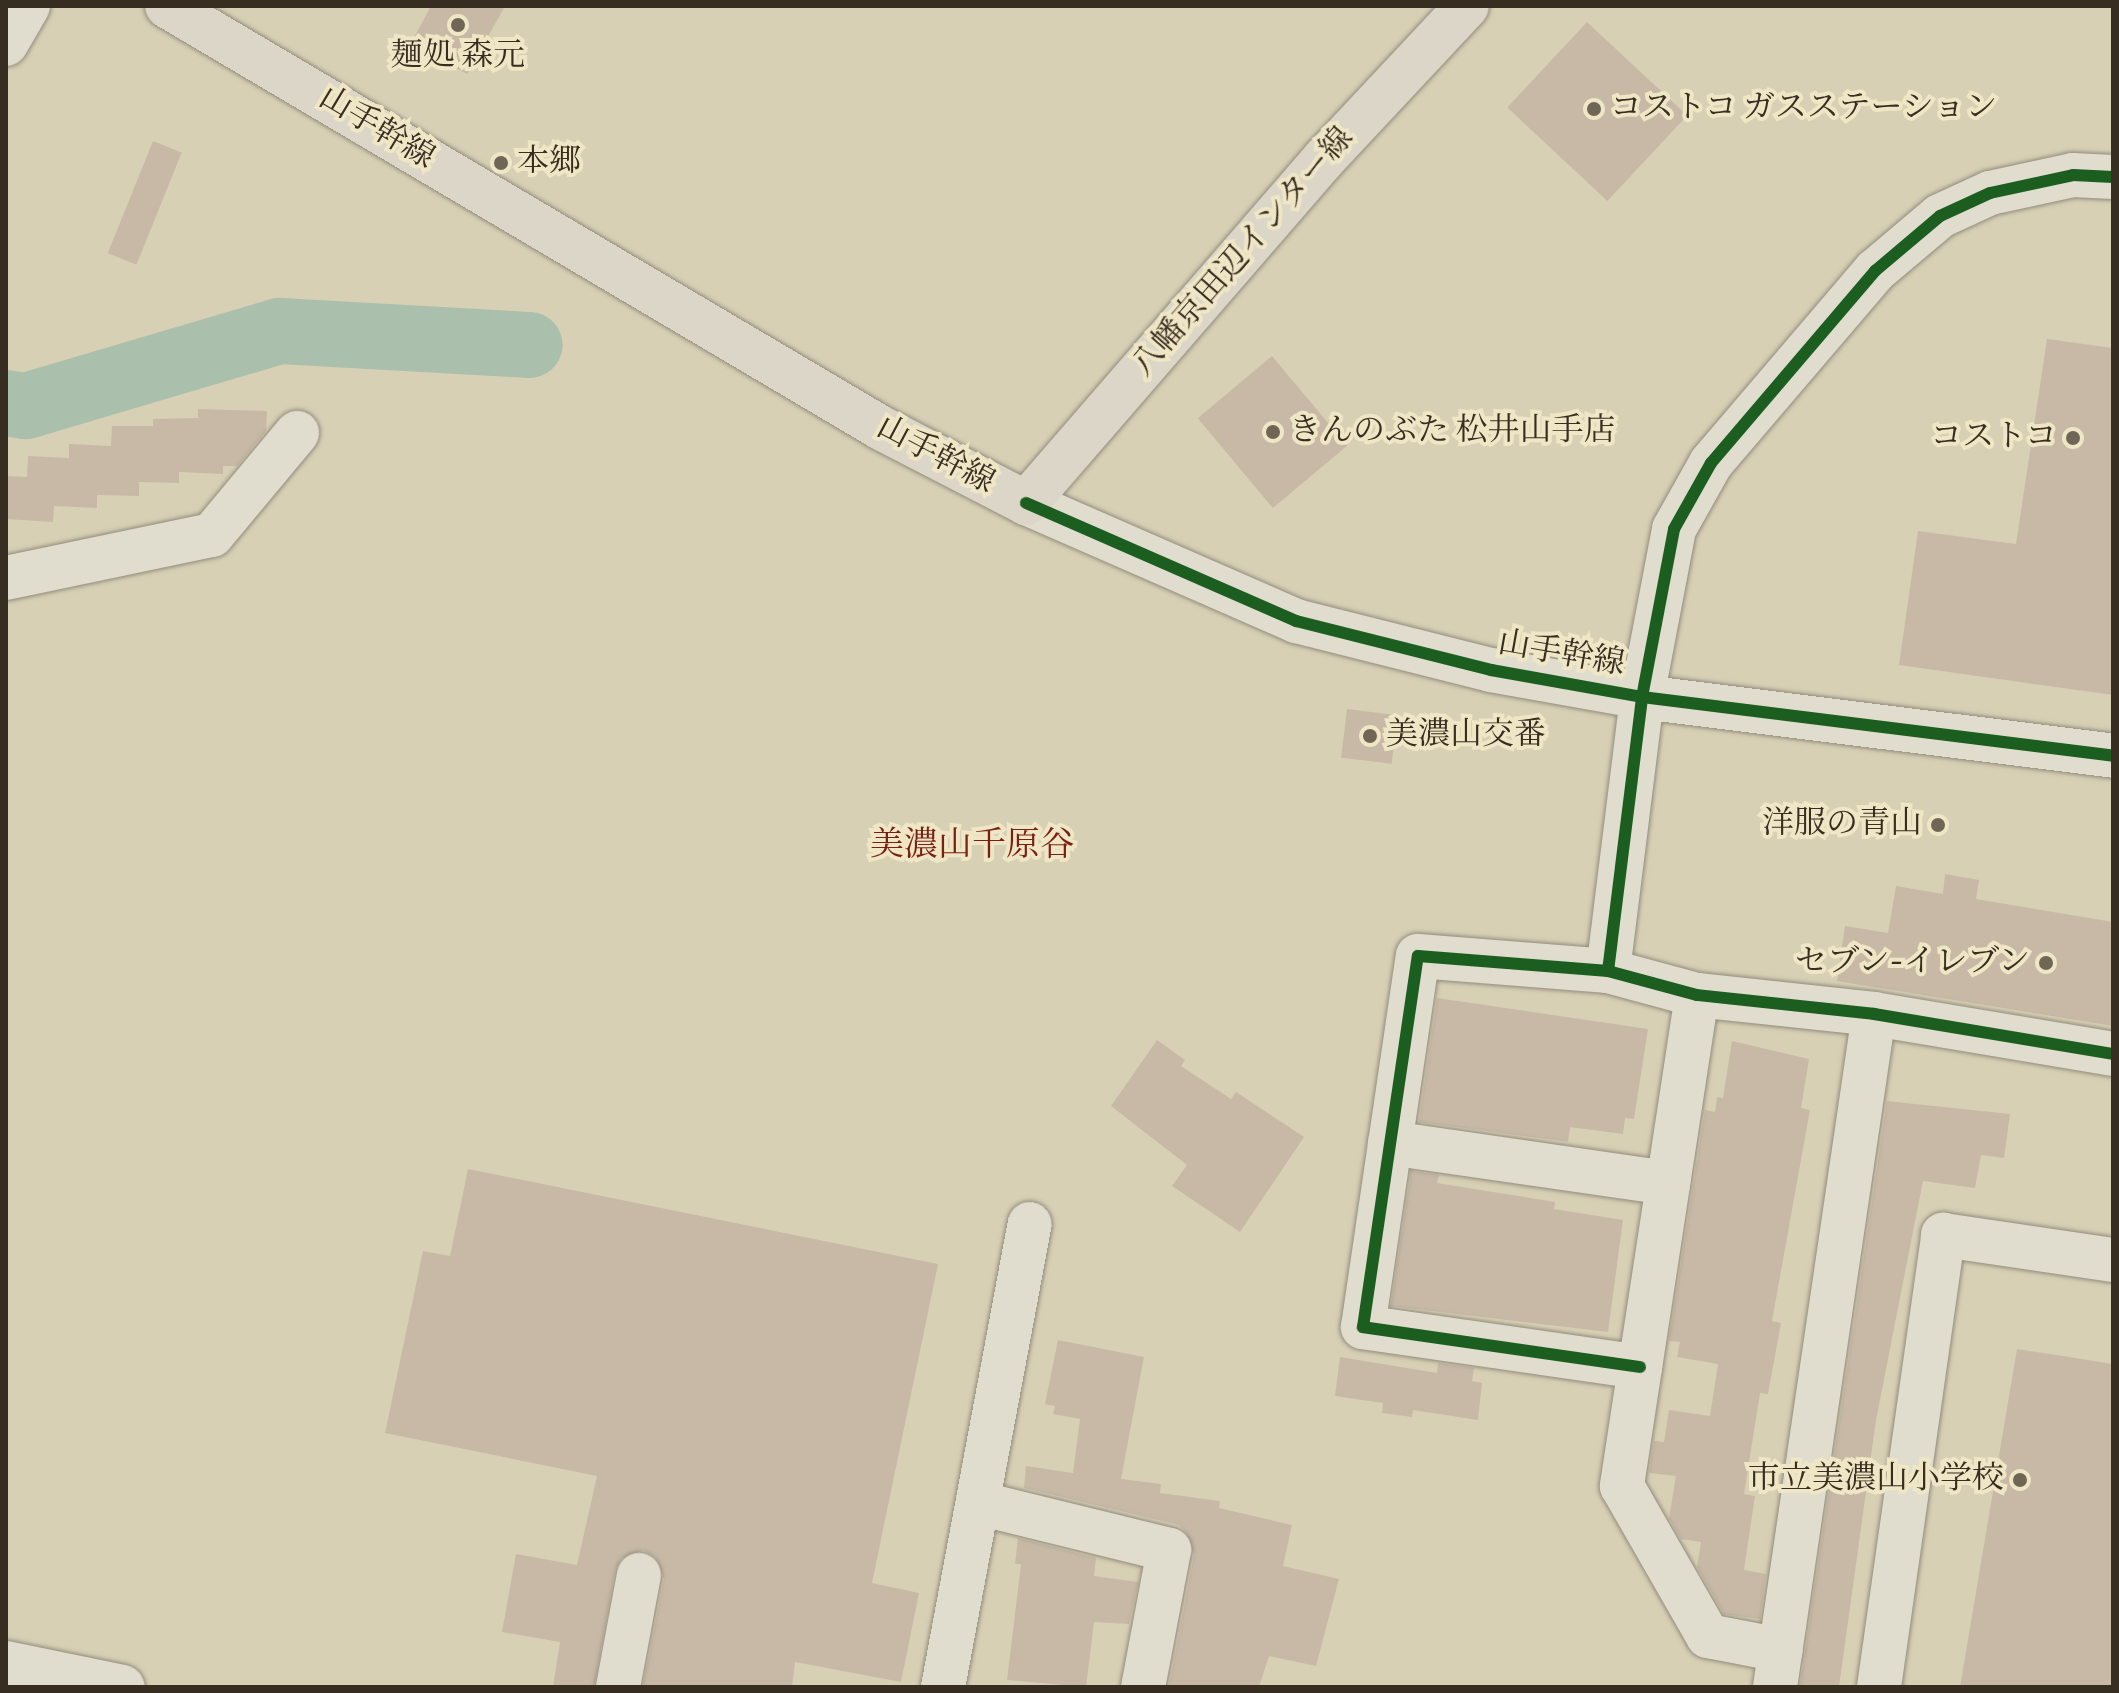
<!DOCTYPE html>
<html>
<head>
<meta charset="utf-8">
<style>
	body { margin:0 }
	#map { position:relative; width:2119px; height:1693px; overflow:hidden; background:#d8d0b5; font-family:Vollkorn,"Noto Serif JP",serif }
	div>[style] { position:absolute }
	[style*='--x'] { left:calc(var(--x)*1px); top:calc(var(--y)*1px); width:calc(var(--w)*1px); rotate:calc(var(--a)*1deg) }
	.river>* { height:66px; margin:-33px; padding:0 33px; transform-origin:33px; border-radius:33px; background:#aac0ad }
	.building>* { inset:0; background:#c8b9a7; transform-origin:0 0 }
	.roads { filter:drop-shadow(0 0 2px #928c7c) drop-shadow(0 0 2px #928c7c) }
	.minor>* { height:44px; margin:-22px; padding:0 22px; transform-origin:22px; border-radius:22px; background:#e0dcce }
	.major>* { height:44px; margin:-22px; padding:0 22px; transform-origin:22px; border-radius:22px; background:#dbd6c7 }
	.cycleway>* { height:12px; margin:-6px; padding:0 6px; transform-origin:6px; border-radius:6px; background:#1b5e20 }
	.dots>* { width:22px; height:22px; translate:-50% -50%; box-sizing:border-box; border:4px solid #efe6c5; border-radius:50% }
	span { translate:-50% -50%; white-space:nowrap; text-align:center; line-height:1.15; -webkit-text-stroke:8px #efe6c5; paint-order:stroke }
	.poi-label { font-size:32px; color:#372d21 }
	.left { translate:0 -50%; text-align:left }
	.right { translate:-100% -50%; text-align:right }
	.street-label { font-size:32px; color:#372d21 }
	.neighbourhood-label { font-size:34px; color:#7a1f14 }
	.frame { position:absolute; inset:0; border:8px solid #372d21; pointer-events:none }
</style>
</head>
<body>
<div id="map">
	<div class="river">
		<div style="--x:6;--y:403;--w:20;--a:9"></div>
		<div style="--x:26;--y:406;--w:265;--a:-16.5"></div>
		<div style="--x:280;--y:331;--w:250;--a:3.2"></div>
	</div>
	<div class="building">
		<div style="clip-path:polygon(431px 6px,505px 6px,467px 74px,411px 43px)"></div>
		<div style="left:1587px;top:22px;width:137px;height:117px;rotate:43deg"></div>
		<div style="left:153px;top:141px;width:31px;height:121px;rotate:22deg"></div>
		<div style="clip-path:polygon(2047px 339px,2113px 348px,2113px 695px,1899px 665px,1918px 531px,2016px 544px)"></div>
		<div style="left:1272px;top:356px;width:117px;height:97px;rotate:50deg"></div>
		<div style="clip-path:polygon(198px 409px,267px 411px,266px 431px,237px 466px,223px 466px,223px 474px,179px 472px,179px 483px,139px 482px,139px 496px,97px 495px,97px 508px,54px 506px,53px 522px,6px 519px,6px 476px,27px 477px,28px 456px,69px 458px,69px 444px,111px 446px,112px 426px,153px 426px,153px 419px,198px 418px)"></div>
		<div style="left:1347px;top:709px;width:51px;height:49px;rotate:7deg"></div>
		<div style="clip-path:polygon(1945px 874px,1979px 880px,1976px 899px,2113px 922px,2113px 1026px,1837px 981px,1845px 926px,1888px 933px,1896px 886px,1943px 894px)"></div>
		<div style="clip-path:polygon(1437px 998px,1648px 1029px,1634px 1119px,1625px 1118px,1623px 1134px,1570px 1127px,1568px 1142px,1419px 1122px)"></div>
		<div style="clip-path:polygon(1157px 1040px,1185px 1060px,1181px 1066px,1231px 1099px,1236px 1092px,1304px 1137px,1240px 1232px,1172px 1186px,1187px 1165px,1111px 1106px)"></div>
		<div style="clip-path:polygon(1732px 1041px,1809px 1059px,1801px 1108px,1810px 1110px,1772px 1321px,1781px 1323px,1768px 1394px,1760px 1393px,1744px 1494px,1755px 1496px,1744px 1570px,1766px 1574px,1760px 1619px,1724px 1614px,1697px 1567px,1701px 1542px,1681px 1539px,1669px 1518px,1676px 1476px,1649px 1473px,1654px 1441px,1664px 1442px,1669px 1410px,1710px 1416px,1718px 1364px,1677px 1357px,1680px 1342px,1669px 1341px,1705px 1110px,1715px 1112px,1717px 1097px,1723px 1098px)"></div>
		<div style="clip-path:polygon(1887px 1101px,2010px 1114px,2004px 1158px,1981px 1155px,1975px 1188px,1923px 1181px,1876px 1420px,1839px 1687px,1800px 1687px)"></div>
		<div style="clip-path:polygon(468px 1169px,938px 1264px,872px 1583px,919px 1593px,901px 1682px,795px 1662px,792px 1687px,643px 1687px,664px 1579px,656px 1557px,643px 1550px,621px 1558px,615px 1570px,594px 1687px,553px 1687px,560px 1642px,502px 1632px,516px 1554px,577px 1565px,597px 1476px,385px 1433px,423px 1251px,450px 1256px)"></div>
		<div style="clip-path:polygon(1411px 1171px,1439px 1175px,1437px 1183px,1555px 1202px,1554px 1209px,1623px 1220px,1608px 1332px,1391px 1306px)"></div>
		<div style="clip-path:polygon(1058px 1340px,1144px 1357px,1121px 1479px,1161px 1484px,1160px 1493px,1220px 1501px,1219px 1508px,1292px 1525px,1283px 1566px,1339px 1579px,1316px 1666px,1269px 1656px,1259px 1687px,1169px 1687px,1194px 1555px,1186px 1532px,1179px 1525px,1024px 1488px,1026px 1466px,1073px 1473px,1080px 1419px,1053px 1414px,1055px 1406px,1045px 1404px)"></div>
		<div style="clip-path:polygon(2017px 1349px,2113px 1364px,2113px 1687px,1960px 1687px)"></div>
		<div style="clip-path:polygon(1340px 1357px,1437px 1373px,1438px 1363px,1474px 1368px,1472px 1381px,1482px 1383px,1478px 1420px,1413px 1410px,1412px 1417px,1382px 1413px,1383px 1403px,1335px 1396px)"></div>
		<div style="clip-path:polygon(1018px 1538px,1096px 1558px,1094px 1576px,1138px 1582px,1129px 1624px,1094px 1622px,1086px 1687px,1007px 1680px,1021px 1564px,1015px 1564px)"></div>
	</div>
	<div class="roads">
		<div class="minor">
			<div style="--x:6;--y:44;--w:44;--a:-59.9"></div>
			<div style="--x:1026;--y:503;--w:295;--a:23.6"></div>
			<div style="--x:1296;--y:621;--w:201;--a:14.1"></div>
			<div style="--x:1491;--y:670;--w:153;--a:10.1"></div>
			<div style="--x:1642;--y:697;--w:475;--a:7.1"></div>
			<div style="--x:6;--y:578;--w:210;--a:-11.8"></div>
			<div style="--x:212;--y:535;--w:133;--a:-50.2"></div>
			<div style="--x:1608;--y:971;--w:276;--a:-82.9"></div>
			<div style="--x:1642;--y:697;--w:171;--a:-79.2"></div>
			<div style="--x:1674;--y:529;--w:76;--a:-60.7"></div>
			<div style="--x:1711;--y:463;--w:253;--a:-49.5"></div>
			<div style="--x:1875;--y:271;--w:85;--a:-40.2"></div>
			<div style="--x:1940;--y:216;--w:55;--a:-24.7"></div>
			<div style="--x:1990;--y:193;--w:85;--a:-12.2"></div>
			<div style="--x:2073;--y:175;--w:40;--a:2.9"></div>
			<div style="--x:1697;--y:995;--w:497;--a:98.7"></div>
			<div style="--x:1622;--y:1486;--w:173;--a:60.2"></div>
			<div style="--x:1708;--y:1636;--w:74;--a:10.9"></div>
			<div style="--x:1390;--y:1143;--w:281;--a:8.2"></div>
			<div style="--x:1640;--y:1367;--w:280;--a:-171.8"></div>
			<div style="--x:1363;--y:1327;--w:375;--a:-81.6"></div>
			<div style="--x:1418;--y:956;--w:191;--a:4.5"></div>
			<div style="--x:1608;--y:971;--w:92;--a:15.1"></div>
			<div style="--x:1697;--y:995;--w:178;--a:6.1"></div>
			<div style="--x:1874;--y:1014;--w:242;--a:9.5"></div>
			<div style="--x:978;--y:1503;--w:197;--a:13.8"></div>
			<div style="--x:1169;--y:1550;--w:139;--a:100.7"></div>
			<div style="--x:6;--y:1663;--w:119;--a:11.6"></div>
			<div style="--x:618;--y:1687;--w:114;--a:-79.4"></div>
			<div style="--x:943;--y:1687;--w:471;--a:-79.4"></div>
			<div style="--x:1775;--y:1687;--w:680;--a:-81.63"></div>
			<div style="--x:1879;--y:1687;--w:457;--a:-81.9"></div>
			<div style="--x:1943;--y:1235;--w:172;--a:8.4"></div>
		</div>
		<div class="major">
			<div style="--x:167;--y:6;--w:829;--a:30.58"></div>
			<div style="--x:881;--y:428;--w:163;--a:27.3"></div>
			<div style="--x:1026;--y:503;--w:455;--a:-49.1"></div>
			<div style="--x:1324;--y:159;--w:209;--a:-46.9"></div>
		</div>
	</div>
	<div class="cycleway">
		<div style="--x:1026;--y:503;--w:295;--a:23.6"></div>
		<div style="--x:1296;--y:621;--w:201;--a:14.1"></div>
		<div style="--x:1491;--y:670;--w:153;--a:10.1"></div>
		<div style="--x:1642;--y:697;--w:475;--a:7.1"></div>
		<div style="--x:1608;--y:971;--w:276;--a:-82.9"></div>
		<div style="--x:1642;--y:697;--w:171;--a:-79.2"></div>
		<div style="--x:1674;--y:529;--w:76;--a:-60.7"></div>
		<div style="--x:1711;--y:463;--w:253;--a:-49.5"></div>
		<div style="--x:1875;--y:271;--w:85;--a:-40.2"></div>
		<div style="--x:1940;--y:216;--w:55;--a:-24.7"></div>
		<div style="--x:1990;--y:193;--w:85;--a:-12.2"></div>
		<div style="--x:2073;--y:175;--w:40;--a:2.9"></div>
		<div style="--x:1640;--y:1367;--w:280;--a:-171.8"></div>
		<div style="--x:1363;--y:1327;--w:375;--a:-81.6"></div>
		<div style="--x:1418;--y:956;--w:191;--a:4.5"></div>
		<div style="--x:1608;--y:971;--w:92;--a:15.1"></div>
		<div style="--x:1697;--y:995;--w:178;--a:6.1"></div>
		<div style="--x:1874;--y:1014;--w:242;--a:9.5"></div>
	</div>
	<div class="dots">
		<div style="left:458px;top:25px;background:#6f6655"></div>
		<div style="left:1594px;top:109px;background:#6f6655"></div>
		<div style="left:501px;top:163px;background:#6f6655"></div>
		<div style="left:1273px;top:432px;background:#6f6655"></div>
		<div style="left:2073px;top:438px;background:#6f6655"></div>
		<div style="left:1370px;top:736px;background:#6f6655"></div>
		<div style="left:1938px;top:825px;background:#6f6655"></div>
		<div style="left:2046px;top:963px;background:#6f6655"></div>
		<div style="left:2020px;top:1480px;background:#6f6655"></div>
	</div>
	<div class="poi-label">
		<span style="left:458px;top:57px">麺処 森元</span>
		<span class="left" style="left:1610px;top:109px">コストコ ガスステーション</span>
		<span class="left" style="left:517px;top:163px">本郷</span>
		<span class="left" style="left:1289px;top:432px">きんのぶた 松井山手店</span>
		<span class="right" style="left:2057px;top:438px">コストコ</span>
		<span class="left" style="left:1386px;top:736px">美濃山交番</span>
		<span class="right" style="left:1922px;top:825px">洋服の青山</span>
		<span class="right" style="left:2030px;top:963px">セブン-イレブン</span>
		<span class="right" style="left:2004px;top:1480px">市立美濃山小学校</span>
	</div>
	<div class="street-label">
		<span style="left:376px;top:129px;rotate:31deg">山手幹線</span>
		<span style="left:1244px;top:253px;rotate:-49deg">八幡京田辺インター線</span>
		<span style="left:935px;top:456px;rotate:28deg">山手幹線</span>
		<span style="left:1561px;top:655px;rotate:10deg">山手幹線</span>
	</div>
	<div class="neighbourhood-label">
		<span style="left:972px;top:847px">美濃山千原谷</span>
	</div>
	<div class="frame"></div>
</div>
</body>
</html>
